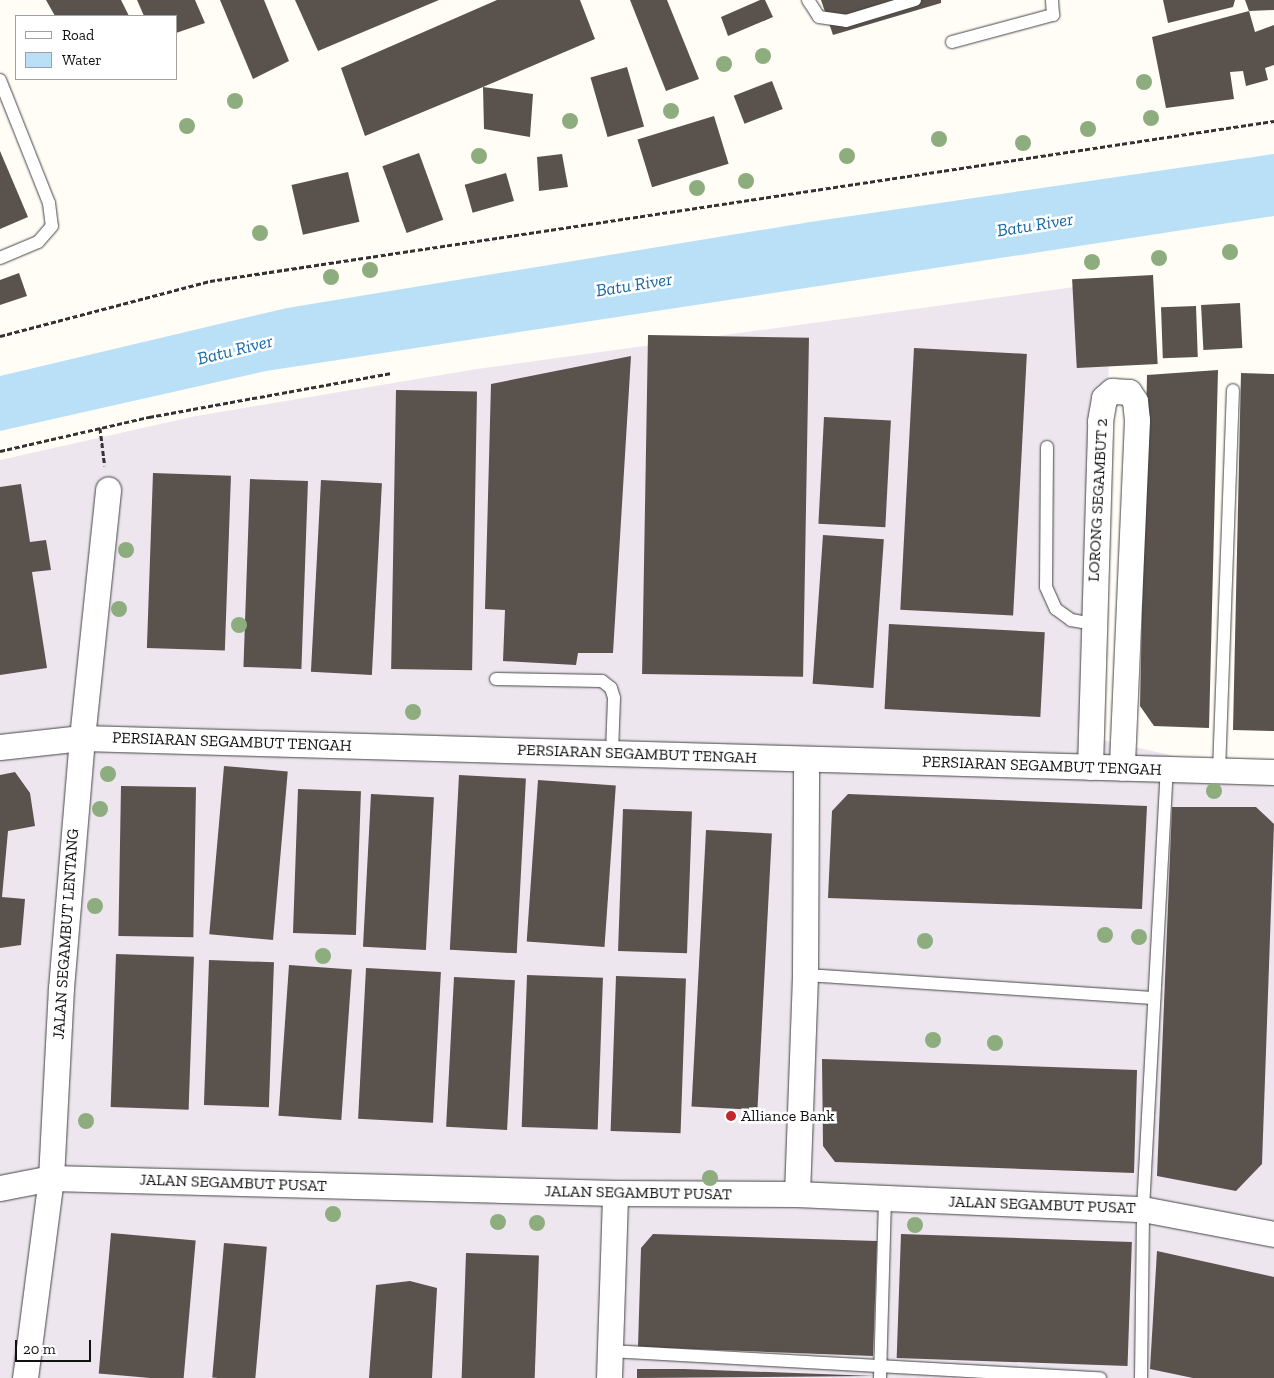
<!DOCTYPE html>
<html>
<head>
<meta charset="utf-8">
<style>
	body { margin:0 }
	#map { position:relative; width:1274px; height:1378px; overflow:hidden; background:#fffdf5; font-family:"Zilla Slab",serif }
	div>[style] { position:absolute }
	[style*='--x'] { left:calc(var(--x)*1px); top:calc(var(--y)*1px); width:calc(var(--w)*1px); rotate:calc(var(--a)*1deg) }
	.industrial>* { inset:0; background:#eee6ef }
	.water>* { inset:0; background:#b9e0f7 }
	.building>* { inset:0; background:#5a524d; transform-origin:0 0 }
	.path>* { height:3px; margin-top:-1.5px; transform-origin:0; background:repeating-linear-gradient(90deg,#333 0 5px,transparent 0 7.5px) }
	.roads { filter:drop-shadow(0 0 1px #444) drop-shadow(0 0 1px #444) }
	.service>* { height:12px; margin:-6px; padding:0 6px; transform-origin:6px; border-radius:6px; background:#fff }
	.minor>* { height:25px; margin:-12.5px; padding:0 12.5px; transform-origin:12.5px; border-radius:12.5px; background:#fff }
	.trees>* { width:16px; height:16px; margin:-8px; border-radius:50%; background:#8dad7f }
	.dots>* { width:14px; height:14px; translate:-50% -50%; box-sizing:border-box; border:2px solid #fff; border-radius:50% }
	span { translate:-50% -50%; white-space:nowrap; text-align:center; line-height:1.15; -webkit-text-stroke:5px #fff; paint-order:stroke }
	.street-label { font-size:16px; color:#111 }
	.poi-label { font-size:16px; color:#111 }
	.left { translate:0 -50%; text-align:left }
	.water-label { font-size:18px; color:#1768a6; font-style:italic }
	.legend { position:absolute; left:15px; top:15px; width:162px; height:65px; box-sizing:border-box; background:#fff; border:1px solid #a0a0a0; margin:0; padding:6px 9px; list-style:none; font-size:15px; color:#111 }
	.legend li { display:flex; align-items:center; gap:10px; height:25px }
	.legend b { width:25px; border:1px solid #a0a0a0 }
	.scale { position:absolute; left:15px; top:1340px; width:76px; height:22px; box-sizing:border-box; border:2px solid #111; border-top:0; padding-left:6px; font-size:15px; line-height:18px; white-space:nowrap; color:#111; -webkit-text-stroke:4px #fff; paint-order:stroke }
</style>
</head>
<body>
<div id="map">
	<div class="industrial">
		<div style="clip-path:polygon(1111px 282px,1098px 739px,1274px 778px,1274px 1378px,0 1378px,0 460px,196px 416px,477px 369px)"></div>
	</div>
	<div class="water">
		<div style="clip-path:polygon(1274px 154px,1274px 216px,266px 371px,0 431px,0 376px,287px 308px,810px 222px)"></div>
	</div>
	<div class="building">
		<div style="clip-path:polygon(46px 0,121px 0,129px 16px,55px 16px)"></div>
		<div style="clip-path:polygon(137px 0,195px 0,205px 23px,176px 33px,176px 16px,144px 16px)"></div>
		<div style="clip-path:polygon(220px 0,264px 0,289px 61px,253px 79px)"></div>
		<div style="clip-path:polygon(295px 0,439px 0,318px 51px)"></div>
		<div style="clip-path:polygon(497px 0,580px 0,595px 39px,483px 87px,533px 94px,530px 137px,484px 129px,483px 87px,365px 136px,341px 68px)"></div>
		<div style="clip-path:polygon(630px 0,667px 0,699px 79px,666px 91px)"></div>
		<div style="clip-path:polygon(760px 0,765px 0,773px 17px,728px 36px,721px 17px)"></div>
		<div style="clip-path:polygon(821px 0,941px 0,941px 3px,833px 35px)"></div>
		<div style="clip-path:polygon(1163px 0,1235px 0,1233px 7px,1168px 23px)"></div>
		<div style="clip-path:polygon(1245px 0,1274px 0,1274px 10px,1249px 11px,1255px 32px,1274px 25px,1274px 65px,1265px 68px,1268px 80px,1246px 86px,1243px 71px,1230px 72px,1234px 99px,1166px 108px,1152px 37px,1249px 11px)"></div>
		<div style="left:627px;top:67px;width:62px;height:38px;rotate:74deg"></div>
		<div style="left:772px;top:81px;width:30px;height:41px;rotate:69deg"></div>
		<div style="left:714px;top:116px;width:50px;height:80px;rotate:73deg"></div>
		<div style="clip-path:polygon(0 151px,28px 217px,0 229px)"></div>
		<div style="left:419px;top:153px;width:71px;height:39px;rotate:70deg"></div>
		<div style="clip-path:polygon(562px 154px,568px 187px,539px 191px,537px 157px)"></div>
		<div style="left:348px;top:172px;width:51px;height:58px;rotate:77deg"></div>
		<div style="left:506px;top:173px;width:29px;height:43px;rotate:74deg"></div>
		<div style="clip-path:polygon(19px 273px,27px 296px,0 305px,0 280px)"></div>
		<div style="left:1153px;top:275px;width:89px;height:81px;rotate:87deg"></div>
		<div style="left:1240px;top:303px;width:45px;height:39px;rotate:87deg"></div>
		<div style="left:1196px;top:306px;width:51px;height:35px;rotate:88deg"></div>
		<div style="left:648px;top:335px;width:161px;height:339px;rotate:1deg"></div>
		<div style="left:914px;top:348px;width:113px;height:262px;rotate:3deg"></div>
		<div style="clip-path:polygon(631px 356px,613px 653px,578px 653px,576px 665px,503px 661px,505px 610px,485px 609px,491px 384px)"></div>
		<div style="clip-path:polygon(1218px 370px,1209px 728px,1154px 726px,1140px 706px,1147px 375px)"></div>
		<div style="clip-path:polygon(1241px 373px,1274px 374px,1274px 731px,1233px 730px)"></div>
		<div style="left:396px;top:390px;width:81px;height:279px;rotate:1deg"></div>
		<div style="left:824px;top:417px;width:67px;height:107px;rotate:3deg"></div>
		<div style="left:153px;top:473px;width:78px;height:175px;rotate:2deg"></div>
		<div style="left:250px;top:479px;width:58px;height:188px;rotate:2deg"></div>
		<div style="left:321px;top:480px;width:61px;height:192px;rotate:3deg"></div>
		<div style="clip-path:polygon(21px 484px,30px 542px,46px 540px,51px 570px,32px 572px,47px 668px,0 675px,0 487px)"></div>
		<div style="left:823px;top:535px;width:61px;height:149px;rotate:4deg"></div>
		<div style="left:889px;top:624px;width:156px;height:85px;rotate:3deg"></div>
		<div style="left:224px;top:766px;width:64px;height:169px;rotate:5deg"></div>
		<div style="clip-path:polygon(15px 772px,30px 793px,35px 826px,8px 831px,2px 897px,25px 899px,21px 945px,0 948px,0 775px)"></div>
		<div style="left:459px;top:775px;width:67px;height:175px;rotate:3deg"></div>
		<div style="left:538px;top:780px;width:78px;height:162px;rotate:4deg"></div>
		<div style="left:121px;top:786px;width:75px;height:150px;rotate:1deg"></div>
		<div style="left:298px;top:789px;width:63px;height:144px;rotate:2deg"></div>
		<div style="left:371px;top:794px;width:63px;height:153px;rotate:3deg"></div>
		<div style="clip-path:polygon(848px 794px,1147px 806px,1142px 909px,828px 898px,832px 811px)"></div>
		<div style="clip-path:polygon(1172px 807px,1256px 807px,1274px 824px,1262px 1164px,1236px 1191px,1157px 1176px)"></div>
		<div style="left:623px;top:809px;width:69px;height:142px;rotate:2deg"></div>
		<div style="left:706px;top:830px;width:66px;height:277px;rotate:3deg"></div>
		<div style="left:116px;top:954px;width:78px;height:153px;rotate:2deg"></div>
		<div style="left:209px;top:960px;width:65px;height:145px;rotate:2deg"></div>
		<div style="left:289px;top:965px;width:63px;height:151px;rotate:4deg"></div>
		<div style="left:366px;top:968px;width:75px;height:151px;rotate:3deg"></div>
		<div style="left:527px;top:975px;width:76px;height:152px;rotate:2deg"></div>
		<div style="left:616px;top:976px;width:70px;height:155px;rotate:2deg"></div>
		<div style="left:454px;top:977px;width:61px;height:150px;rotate:3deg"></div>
		<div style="clip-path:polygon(822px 1059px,1137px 1070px,1134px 1173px,835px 1162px,823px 1146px)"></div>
		<div style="left:111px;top:1233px;width:85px;height:141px;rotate:5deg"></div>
		<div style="clip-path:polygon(653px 1234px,877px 1241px,873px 1356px,638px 1347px,641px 1248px)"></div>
		<div style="left:901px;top:1234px;width:231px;height:124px;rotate:2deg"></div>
		<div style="left:224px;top:1243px;width:43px;height:135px;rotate:5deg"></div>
		<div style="clip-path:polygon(1157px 1251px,1274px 1277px,1274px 1378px,1193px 1378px,1150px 1369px)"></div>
		<div style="left:466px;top:1253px;width:73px;height:125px;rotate:2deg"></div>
		<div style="clip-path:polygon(410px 1281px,437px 1288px,432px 1378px,369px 1378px,376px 1285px)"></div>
		<div style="clip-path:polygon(637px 1369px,684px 1369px,874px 1376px,637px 1378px)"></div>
	</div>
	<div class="path">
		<div style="--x:0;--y:336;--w:217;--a:-14.7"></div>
		<div style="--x:210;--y:281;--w:1076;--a:-8.55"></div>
		<div style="--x:100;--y:428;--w:38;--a:83"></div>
		<div style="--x:0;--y:451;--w:153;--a:-12.9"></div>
		<div style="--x:149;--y:417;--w:245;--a:-10.3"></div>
	</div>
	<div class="roads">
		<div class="service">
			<div style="--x:808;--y:0;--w:20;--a:57"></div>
			<div style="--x:819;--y:17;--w:27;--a:8"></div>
			<div style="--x:846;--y:21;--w:72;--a:-16.9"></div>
			<div style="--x:952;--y:42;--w:105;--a:-15"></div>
			<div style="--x:1053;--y:15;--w:15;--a:-94"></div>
			<div style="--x:0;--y:80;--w:132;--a:68.3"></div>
			<div style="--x:49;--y:203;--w:23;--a:83"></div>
			<div style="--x:52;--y:226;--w:21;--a:131"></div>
			<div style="--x:38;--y:242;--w:41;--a:157.2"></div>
			<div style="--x:1047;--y:447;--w:140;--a:90.4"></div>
			<div style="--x:1046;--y:587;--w:24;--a:66"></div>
			<div style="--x:1056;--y:609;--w:19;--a:36"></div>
			<div style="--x:1071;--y:620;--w:22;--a:10"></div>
			<div style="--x:496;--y:679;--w:106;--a:1.1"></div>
			<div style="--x:602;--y:681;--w:11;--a:38"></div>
			<div style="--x:611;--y:688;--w:10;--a:73"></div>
			<div style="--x:614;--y:698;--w:55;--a:92.1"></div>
			<div style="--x:1219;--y:771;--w:381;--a:-87.9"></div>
			<div style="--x:805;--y:975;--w:350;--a:3.8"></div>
			<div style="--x:611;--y:1351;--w:490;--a:3.2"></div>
			<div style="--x:880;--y:1378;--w:179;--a:-88.4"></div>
			<div style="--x:1141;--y:1378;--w:169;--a:-89.3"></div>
			<div style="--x:1143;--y:1209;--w:441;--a:-86.9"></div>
		</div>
		<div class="minor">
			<div style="--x:0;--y:747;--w:82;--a:-6.3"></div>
			<div style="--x:82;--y:738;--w:1192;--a:1.63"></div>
			<div style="--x:1090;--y:767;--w:346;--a:-88.3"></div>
			<div style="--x:1100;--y:421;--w:23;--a:-80"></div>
			<div style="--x:1104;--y:398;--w:11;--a:-41"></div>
			<div style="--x:1112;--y:391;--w:17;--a:3"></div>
			<div style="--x:1129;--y:392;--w:11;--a:56"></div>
			<div style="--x:1135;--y:401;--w:19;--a:84"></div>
			<div style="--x:1137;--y:420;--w:348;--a:92.5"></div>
			<div style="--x:0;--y:1188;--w:52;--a:-11.1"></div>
			<div style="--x:51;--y:1178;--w:564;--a:1.52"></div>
			<div style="--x:615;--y:1193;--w:182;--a:0.3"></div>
			<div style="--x:797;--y:1194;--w:346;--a:2.5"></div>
			<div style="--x:1143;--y:1209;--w:133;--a:10.8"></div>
			<div style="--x:797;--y:1194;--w:219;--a:-87.9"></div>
			<div style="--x:805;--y:975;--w:216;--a:-89.7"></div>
			<div style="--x:25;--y:1378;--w:202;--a:-82.6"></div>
			<div style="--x:51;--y:1178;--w:190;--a:-87"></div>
			<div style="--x:61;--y:988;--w:251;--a:-85.2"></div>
			<div style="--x:82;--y:738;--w:250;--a:-84"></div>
			<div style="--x:609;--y:1378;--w:185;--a:-88.1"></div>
		</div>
	</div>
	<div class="trees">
		<div style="left:763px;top:56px"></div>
		<div style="left:724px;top:64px"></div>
		<div style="left:1144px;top:82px"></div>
		<div style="left:235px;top:101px"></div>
		<div style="left:671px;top:111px"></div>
		<div style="left:1151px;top:118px"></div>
		<div style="left:570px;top:121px"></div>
		<div style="left:187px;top:126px"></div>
		<div style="left:1088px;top:129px"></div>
		<div style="left:939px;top:139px"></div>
		<div style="left:1023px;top:143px"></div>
		<div style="left:479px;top:156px"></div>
		<div style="left:847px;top:156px"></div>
		<div style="left:746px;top:181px"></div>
		<div style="left:697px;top:188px"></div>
		<div style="left:260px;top:233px"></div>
		<div style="left:1230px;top:252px"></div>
		<div style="left:1159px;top:258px"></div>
		<div style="left:1092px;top:262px"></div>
		<div style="left:370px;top:270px"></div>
		<div style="left:331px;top:277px"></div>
		<div style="left:126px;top:550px"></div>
		<div style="left:119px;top:609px"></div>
		<div style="left:239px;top:625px"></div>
		<div style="left:413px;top:712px"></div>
		<div style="left:108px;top:774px"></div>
		<div style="left:1214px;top:791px"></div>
		<div style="left:100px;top:809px"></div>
		<div style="left:95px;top:906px"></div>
		<div style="left:1105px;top:935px"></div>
		<div style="left:1139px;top:937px"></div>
		<div style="left:925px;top:941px"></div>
		<div style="left:323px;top:956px"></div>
		<div style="left:933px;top:1040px"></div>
		<div style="left:995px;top:1043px"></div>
		<div style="left:86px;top:1121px"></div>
		<div style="left:710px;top:1178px"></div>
		<div style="left:333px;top:1214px"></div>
		<div style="left:498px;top:1222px"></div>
		<div style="left:537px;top:1223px"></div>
		<div style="left:915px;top:1225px"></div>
	</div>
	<div class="dots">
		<div style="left:731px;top:1116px;background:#c4262e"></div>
	</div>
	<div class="street-label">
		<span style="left:1098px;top:500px;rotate:-87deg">LORONG SEGAMBUT 2</span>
		<span style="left:232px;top:742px;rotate:2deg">PERSIARAN SEGAMBUT TENGAH</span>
		<span style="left:637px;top:754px;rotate:2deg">PERSIARAN SEGAMBUT TENGAH</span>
		<span style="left:1042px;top:766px;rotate:2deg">PERSIARAN SEGAMBUT TENGAH</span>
		<span style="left:66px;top:934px;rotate:-86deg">JALAN SEGAMBUT LENTANG</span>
		<span style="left:233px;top:1183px;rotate:2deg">JALAN SEGAMBUT PUSAT</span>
		<span style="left:638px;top:1193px;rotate:1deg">JALAN SEGAMBUT PUSAT</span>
		<span style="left:1042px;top:1205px;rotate:2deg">JALAN SEGAMBUT PUSAT</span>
	</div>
	<div class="poi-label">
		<span class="left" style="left:741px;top:1116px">Alliance Bank</span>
	</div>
	<div class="water-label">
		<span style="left:1035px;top:225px;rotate:-9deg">Batu River</span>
		<span style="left:634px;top:285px;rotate:-9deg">Batu River</span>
		<span style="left:235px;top:350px;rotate:-14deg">Batu River</span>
	</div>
	<ul class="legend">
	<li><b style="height:6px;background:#fff"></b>Road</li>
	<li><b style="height:14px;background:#b9e0f7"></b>Water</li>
	</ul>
	<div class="scale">20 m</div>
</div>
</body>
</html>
